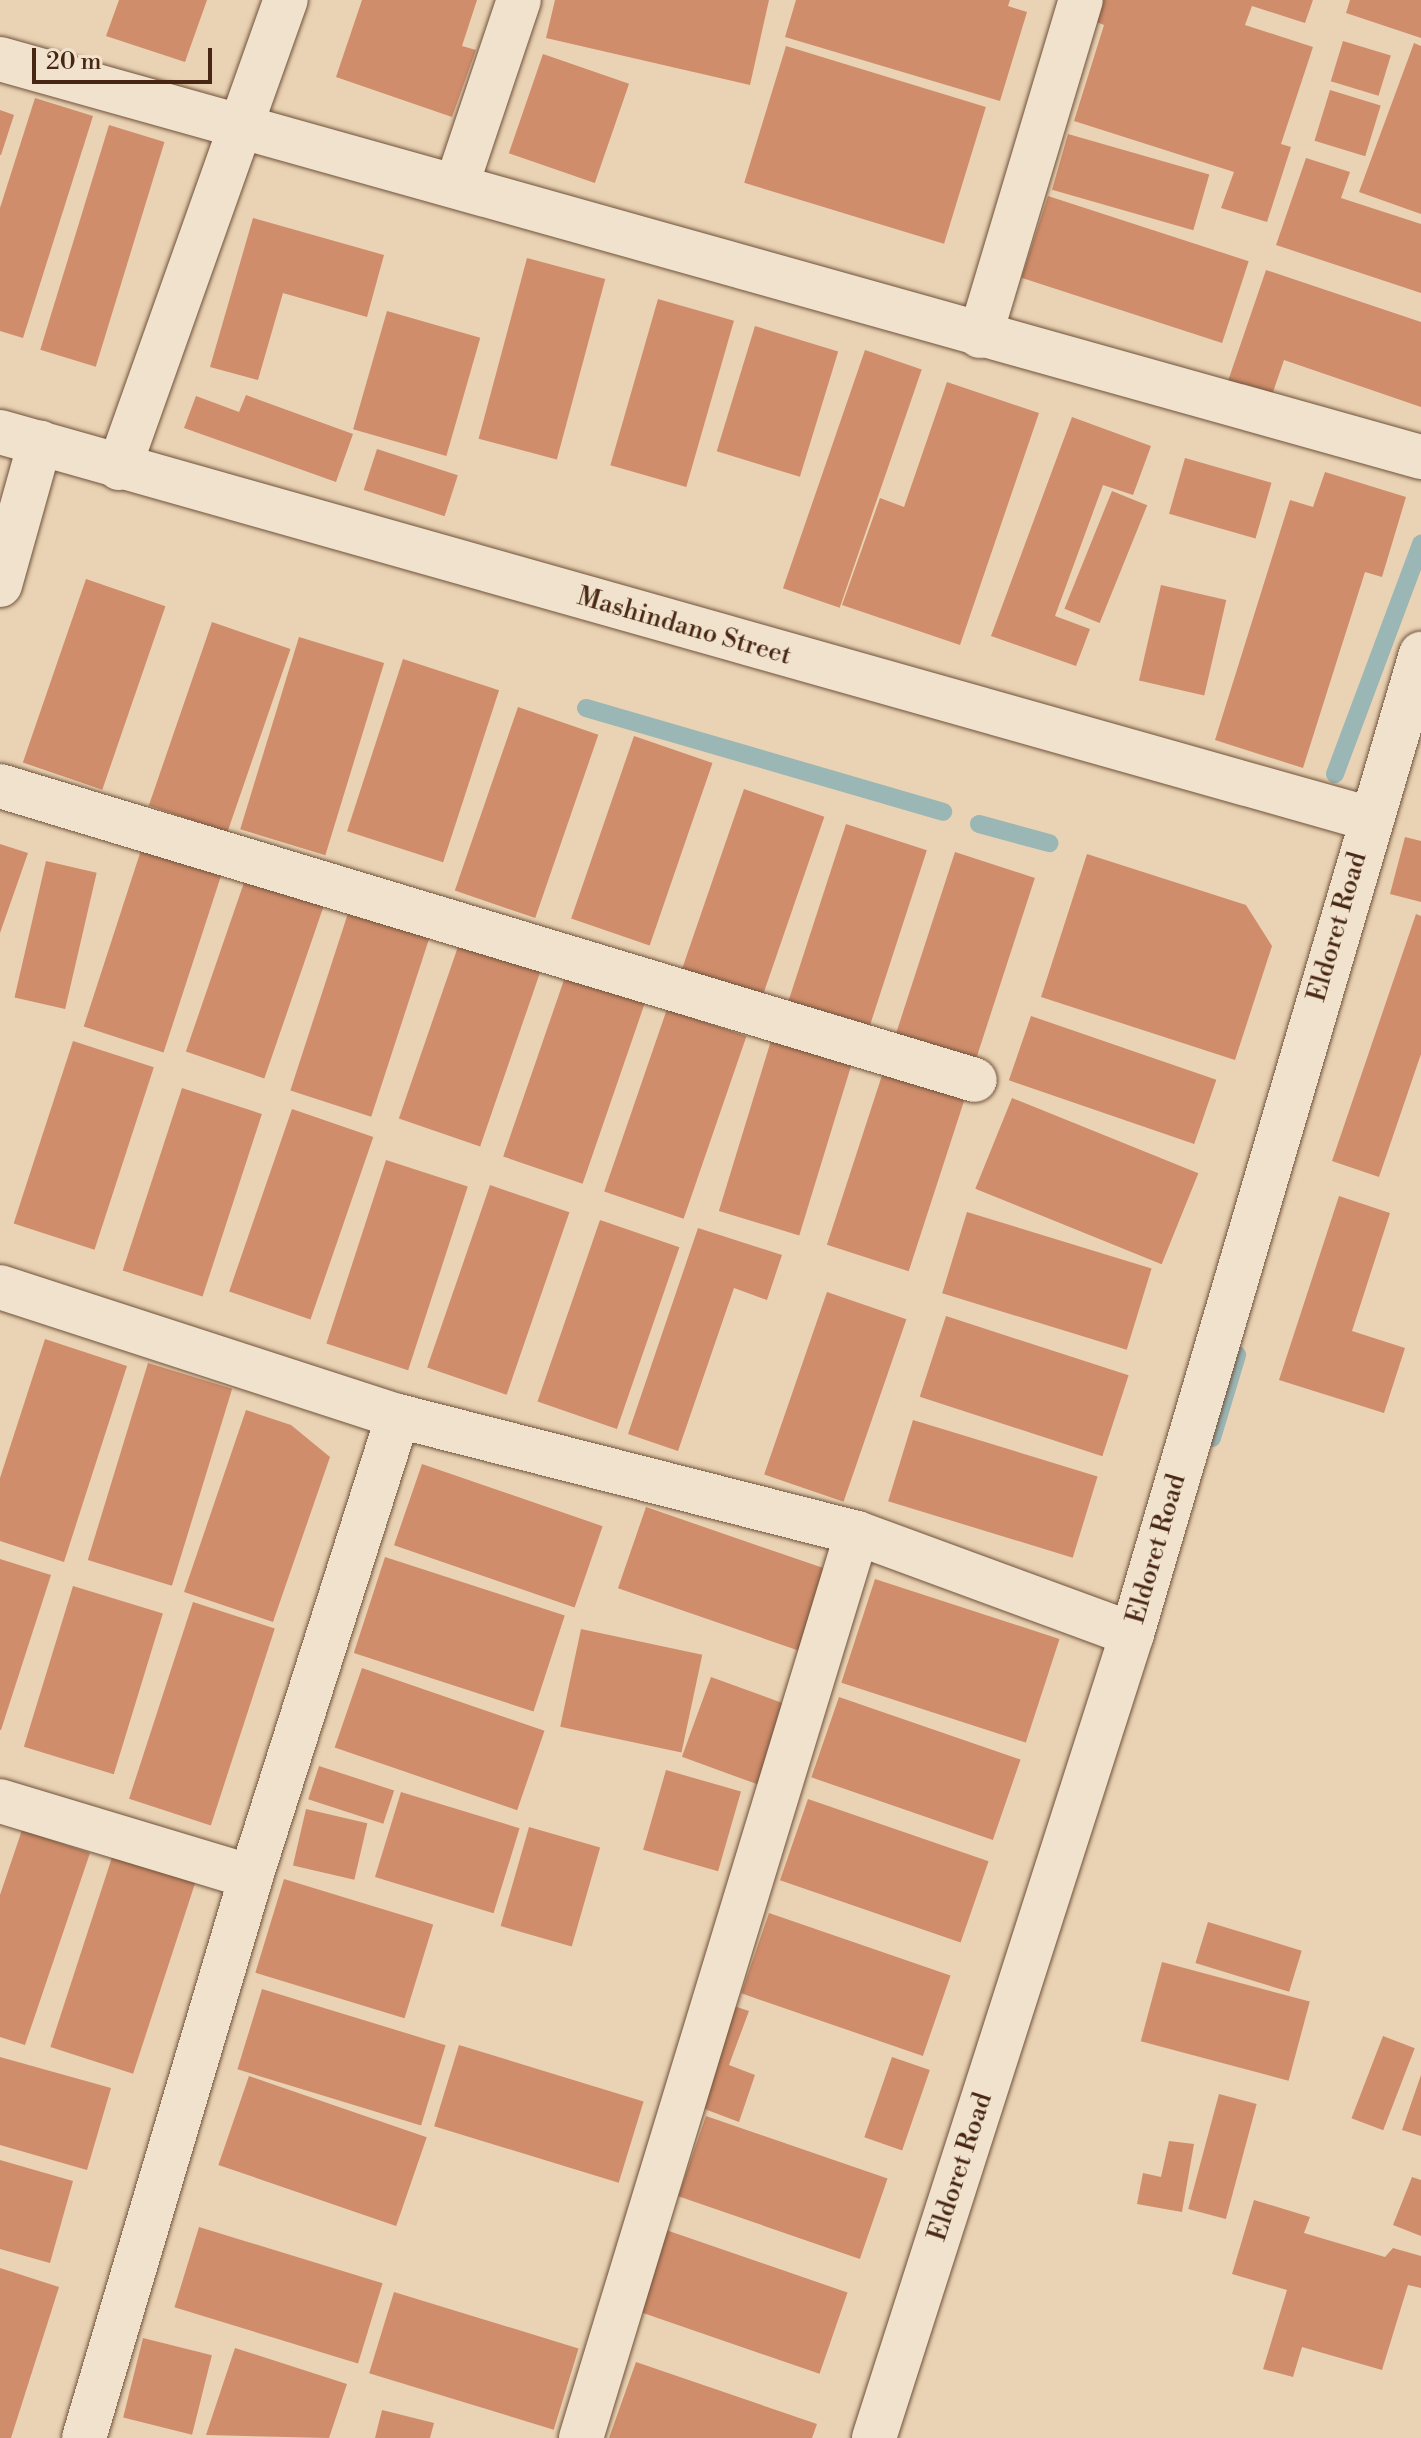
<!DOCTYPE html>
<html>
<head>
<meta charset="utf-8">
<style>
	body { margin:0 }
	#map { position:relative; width:1421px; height:2438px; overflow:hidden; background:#ead3b4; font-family:"Libre Bodoni",serif }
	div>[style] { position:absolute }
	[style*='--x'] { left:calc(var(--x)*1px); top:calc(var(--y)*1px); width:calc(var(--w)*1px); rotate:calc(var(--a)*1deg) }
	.stream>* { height:18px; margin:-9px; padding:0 9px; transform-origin:9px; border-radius:9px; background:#9ab6b5 }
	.building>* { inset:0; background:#cf8d6b; transform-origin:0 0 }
	.roads { filter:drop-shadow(0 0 2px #70523b) drop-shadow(0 0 2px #70523b) }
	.street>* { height:44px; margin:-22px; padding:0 22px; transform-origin:22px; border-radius:22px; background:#f1e2ce }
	span { translate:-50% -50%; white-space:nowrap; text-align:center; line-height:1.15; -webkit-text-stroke:6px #f1e2ce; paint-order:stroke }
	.street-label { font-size:26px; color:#472713 }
	.scale { position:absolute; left:32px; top:48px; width:180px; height:36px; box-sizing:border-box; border:4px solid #472713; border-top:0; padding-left:10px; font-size:24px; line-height:28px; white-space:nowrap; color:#472713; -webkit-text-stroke:6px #f1e2ce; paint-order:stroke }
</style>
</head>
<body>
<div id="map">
	<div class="stream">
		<div style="--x:586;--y:708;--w:372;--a:16.2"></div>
		<div style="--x:1335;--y:774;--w:246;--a:-69.5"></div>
		<div style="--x:979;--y:824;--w:73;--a:15.2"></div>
		<div style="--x:1212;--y:1438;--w:87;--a:-73.2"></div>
	</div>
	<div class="building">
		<div style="clip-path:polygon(119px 0,207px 0,185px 62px,106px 36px)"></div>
		<div style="clip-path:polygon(362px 0,477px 0,462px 46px,476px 50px,452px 117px,336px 77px)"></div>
		<div style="clip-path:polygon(555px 0,769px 0,750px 85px,546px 38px)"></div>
		<div style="clip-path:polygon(796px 0,1010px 0,1008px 6px,1027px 12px,1000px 101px,785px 37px)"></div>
		<div style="clip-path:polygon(1101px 0,1313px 0,1305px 23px,1252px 6px,1245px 25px,1313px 47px,1281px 144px,1291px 147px,1267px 222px,1221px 208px,1234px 172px,1074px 121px,1104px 25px,1094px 21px)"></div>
		<div style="clip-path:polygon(1350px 0,1421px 0,1421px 38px,1346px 13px)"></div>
		<div style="left:1343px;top:41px;width:50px;height:42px;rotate:17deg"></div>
		<div style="clip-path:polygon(1414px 43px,1421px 46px,1421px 214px,1359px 192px)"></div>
		<div style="left:786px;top:46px;width:209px;height:143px;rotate:17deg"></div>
		<div style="left:543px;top:54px;width:91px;height:105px;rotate:19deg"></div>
		<div style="left:1330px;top:90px;width:53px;height:53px;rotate:17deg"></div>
		<div style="clip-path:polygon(35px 98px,93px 116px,23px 338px,0 331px,0 208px)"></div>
		<div style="clip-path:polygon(0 110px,14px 115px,1px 155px,0 155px)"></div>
		<div style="left:109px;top:125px;width:58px;height:235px;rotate:17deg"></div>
		<div style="left:1068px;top:134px;width:147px;height:58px;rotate:16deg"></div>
		<div style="clip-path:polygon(1306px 158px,1350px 172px,1341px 198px,1421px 224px,1421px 293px,1276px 245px)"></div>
		<div style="left:1048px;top:196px;width:211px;height:86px;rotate:18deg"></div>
		<div style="clip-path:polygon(253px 218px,384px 255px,367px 317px,283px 293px,258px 380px,210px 367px)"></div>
		<div style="left:527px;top:258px;width:81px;height:187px;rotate:15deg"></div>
		<div style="clip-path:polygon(1266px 270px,1421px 322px,1421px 407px,1284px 360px,1272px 395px,1228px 381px)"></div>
		<div style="left:658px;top:299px;width:79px;height:173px;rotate:16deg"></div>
		<div style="left:387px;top:311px;width:97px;height:123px;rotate:16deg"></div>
		<div style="left:755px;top:326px;width:87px;height:131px;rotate:17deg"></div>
		<div style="left:865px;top:350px;width:60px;height:252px;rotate:19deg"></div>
		<div style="clip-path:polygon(947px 382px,1039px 413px,960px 645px,842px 605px,880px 498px,904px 507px)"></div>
		<div style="clip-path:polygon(246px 395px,353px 434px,336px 482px,184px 428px,196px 396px,239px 412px)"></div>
		<div style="clip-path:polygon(1072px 417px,1151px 446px,1133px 495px,1103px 485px,1055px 616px,1090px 629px,1076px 666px,991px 636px)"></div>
		<div style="left:377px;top:449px;width:85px;height:43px;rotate:18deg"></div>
		<div style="left:1185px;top:458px;width:90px;height:58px;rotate:16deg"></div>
		<div style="clip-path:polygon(1325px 472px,1406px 497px,1382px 577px,1365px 572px,1303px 768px,1215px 740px,1290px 500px,1313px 507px)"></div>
		<div style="left:1112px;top:491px;width:38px;height:127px;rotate:22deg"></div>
		<div style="left:86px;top:579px;width:84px;height:194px;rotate:19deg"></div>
		<div style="left:1161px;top:585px;width:67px;height:98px;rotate:13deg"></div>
		<div style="left:212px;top:622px;width:83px;height:194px;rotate:19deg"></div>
		<div style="left:299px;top:637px;width:89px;height:201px;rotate:17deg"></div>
		<div style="left:403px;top:659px;width:101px;height:181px;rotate:18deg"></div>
		<div style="left:518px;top:707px;width:85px;height:194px;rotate:19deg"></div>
		<div style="left:634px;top:736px;width:83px;height:193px;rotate:19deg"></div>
		<div style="left:744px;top:789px;width:85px;height:193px;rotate:19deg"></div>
		<div style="left:846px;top:824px;width:85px;height:193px;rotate:18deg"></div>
		<div style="clip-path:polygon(1405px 837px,1421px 841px,1421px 902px,1390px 894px)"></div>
		<div style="clip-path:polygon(0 844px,28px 853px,0 933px)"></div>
		<div style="left:143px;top:844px;width:84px;height:192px;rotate:18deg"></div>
		<div style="left:955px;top:852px;width:84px;height:193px;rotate:18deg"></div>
		<div style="clip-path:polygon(1087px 854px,1246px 905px,1272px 946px,1235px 1060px,1041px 997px)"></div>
		<div style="left:46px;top:861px;width:52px;height:140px;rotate:13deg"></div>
		<div style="left:249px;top:868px;width:83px;height:194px;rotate:19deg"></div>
		<div style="left:350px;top:907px;width:85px;height:193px;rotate:18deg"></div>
		<div style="clip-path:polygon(1416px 914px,1421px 916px,1421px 1054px,1379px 1177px,1332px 1161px)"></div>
		<div style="left:462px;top:935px;width:86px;height:194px;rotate:19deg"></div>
		<div style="left:566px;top:974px;width:84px;height:193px;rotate:19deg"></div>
		<div style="left:667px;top:1009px;width:84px;height:193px;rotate:19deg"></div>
		<div style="left:1031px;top:1016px;width:196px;height:68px;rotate:19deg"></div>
		<div style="left:773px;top:1034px;width:84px;height:185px;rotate:17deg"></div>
		<div style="left:73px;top:1041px;width:85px;height:192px;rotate:18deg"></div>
		<div style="left:885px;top:1066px;width:86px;height:188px;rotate:18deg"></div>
		<div style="left:182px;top:1088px;width:84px;height:192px;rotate:18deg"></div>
		<div style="left:1012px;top:1098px;width:201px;height:98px;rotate:22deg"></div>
		<div style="left:292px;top:1109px;width:86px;height:193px;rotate:19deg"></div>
		<div style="left:386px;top:1160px;width:86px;height:193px;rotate:18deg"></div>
		<div style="left:490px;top:1185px;width:84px;height:193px;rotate:19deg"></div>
		<div style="clip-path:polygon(1339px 1196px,1390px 1213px,1352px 1331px,1405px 1348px,1384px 1413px,1279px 1380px)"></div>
		<div style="left:967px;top:1212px;width:193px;height:85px;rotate:17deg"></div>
		<div style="left:600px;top:1220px;width:84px;height:192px;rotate:19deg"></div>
		<div style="clip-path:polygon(698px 1228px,782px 1255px,767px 1300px,734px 1288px,678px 1451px,628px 1434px)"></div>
		<div style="left:827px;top:1292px;width:84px;height:193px;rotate:19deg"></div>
		<div style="left:946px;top:1316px;width:192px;height:85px;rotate:18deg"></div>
		<div style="clip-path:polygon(45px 1339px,127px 1366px,64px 1562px,0 1541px,0 1478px)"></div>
		<div style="left:148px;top:1363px;width:88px;height:206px;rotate:17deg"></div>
		<div style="clip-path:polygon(246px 1410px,291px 1425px,330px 1457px,273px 1622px,184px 1592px)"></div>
		<div style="left:913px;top:1420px;width:193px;height:85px;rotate:17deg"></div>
		<div style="left:422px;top:1464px;width:191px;height:86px;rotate:19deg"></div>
		<div style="left:646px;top:1507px;width:193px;height:86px;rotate:19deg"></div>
		<div style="left:385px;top:1557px;width:189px;height:101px;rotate:18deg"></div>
		<div style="clip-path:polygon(0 1559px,51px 1575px,1px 1730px,0 1730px)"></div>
		<div style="left:875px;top:1579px;width:194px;height:109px;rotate:18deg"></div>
		<div style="left:73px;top:1586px;width:94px;height:168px;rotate:17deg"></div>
		<div style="left:193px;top:1602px;width:86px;height:207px;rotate:18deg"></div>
		<div style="left:581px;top:1629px;width:124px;height:100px;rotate:12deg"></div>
		<div style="left:362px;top:1668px;width:193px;height:84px;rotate:19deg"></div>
		<div style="left:711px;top:1677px;width:81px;height:85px;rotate:20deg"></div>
		<div style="left:839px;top:1697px;width:192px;height:85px;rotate:19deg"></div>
		<div style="left:319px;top:1766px;width:79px;height:35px;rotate:18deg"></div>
		<div style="left:666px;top:1770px;width:78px;height:83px;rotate:16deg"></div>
		<div style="left:401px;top:1792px;width:124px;height:89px;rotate:17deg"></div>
		<div style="left:808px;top:1799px;width:191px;height:86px;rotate:19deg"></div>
		<div style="left:306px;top:1809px;width:63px;height:58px;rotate:13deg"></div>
		<div style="left:529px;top:1827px;width:74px;height:103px;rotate:16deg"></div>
		<div style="clip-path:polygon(22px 1830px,90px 1853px,25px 2045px,0 2037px,0 1895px)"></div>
		<div style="left:114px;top:1851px;width:87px;height:206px;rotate:18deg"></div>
		<div style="left:284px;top:1879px;width:156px;height:98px;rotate:17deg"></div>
		<div style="left:769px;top:1913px;width:192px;height:85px;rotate:19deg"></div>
		<div style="left:1208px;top:1922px;width:98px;height:43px;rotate:17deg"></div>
		<div style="left:1162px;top:1962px;width:153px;height:82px;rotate:15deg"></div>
		<div style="left:262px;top:1989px;width:192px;height:84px;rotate:17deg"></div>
		<div style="clip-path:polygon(731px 2005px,749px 2011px,729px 2065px,755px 2075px,739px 2122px,694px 2105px)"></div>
		<div style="left:1383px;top:2036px;width:34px;height:88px;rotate:21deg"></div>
		<div style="left:459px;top:2045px;width:193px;height:85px;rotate:17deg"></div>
		<div style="clip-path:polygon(0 2057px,111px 2088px,87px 2170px,0 2145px)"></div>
		<div style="left:892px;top:2057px;width:40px;height:85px;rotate:19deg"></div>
		<div style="clip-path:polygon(1421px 2075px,1421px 2136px,1402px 2130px)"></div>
		<div style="left:249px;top:2076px;width:188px;height:94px;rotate:19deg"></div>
		<div style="left:1219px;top:2094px;width:39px;height:119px;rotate:15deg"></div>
		<div style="left:706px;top:2116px;width:192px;height:85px;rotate:19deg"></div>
		<div style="clip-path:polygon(1169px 2141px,1194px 2144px,1182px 2212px,1137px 2204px,1143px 2173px,1161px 2177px)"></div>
		<div style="clip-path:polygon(0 2160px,73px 2181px,50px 2263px,0 2249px)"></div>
		<div style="clip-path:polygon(1412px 2177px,1421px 2180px,1421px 2236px,1393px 2225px)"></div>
		<div style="clip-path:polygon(1254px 2200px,1310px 2217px,1304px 2233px,1385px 2257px,1393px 2248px,1421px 2256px,1421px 2288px,1408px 2285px,1382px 2370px,1302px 2347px,1293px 2377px,1263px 2369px,1287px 2290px,1232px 2274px)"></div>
		<div style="left:199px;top:2227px;width:192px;height:84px;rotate:17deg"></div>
		<div style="left:666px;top:2230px;width:192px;height:86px;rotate:19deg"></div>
		<div style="clip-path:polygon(0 2268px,59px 2287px,11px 2438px,0 2438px)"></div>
		<div style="left:394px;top:2292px;width:193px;height:85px;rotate:17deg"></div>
		<div style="left:143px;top:2338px;width:71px;height:82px;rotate:14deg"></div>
		<div style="clip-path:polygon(235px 2348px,347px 2384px,329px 2438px,206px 2435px)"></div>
		<div style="clip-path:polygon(636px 2362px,817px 2424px,812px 2438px,609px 2438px)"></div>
		<div style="clip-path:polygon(382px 2410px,434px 2423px,430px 2438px,375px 2438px)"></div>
	</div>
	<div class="roads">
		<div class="street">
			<div style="--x:0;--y:59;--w:1476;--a:15.65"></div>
			<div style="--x:457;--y:184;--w:194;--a:-71.4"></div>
			<div style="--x:980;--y:336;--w:351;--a:-73.3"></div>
			<div style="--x:0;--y:432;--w:1424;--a:15.77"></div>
			<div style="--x:119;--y:468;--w:497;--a:-70.4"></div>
			<div style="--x:0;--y:585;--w:148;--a:-74.3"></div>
			<div style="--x:0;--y:786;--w:1018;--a:16.78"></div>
			<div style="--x:0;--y:1287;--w:418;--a:18"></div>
			<div style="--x:398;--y:1416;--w:484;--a:107.7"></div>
			<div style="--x:251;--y:1877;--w:585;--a:106.58"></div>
			<div style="--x:398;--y:1416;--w:474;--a:14.3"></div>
			<div style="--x:857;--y:1533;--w:293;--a:20.2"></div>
			<div style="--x:0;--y:1801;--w:262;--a:16.8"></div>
			<div style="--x:581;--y:2438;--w:946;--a:-73.04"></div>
			<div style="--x:874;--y:2438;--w:844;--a:-72.21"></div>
			<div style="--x:1132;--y:1634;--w:1022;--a:-73.57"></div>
		</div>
	</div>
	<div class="street-label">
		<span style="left:684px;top:627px;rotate:16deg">Mashindano Street</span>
		<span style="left:1338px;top:927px;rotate:-74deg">Eldoret Road</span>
		<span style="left:1157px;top:1549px;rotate:-74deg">Eldoret Road</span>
		<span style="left:961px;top:2167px;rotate:-72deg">Eldoret Road</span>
	</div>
	<div class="scale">20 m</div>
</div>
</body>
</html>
